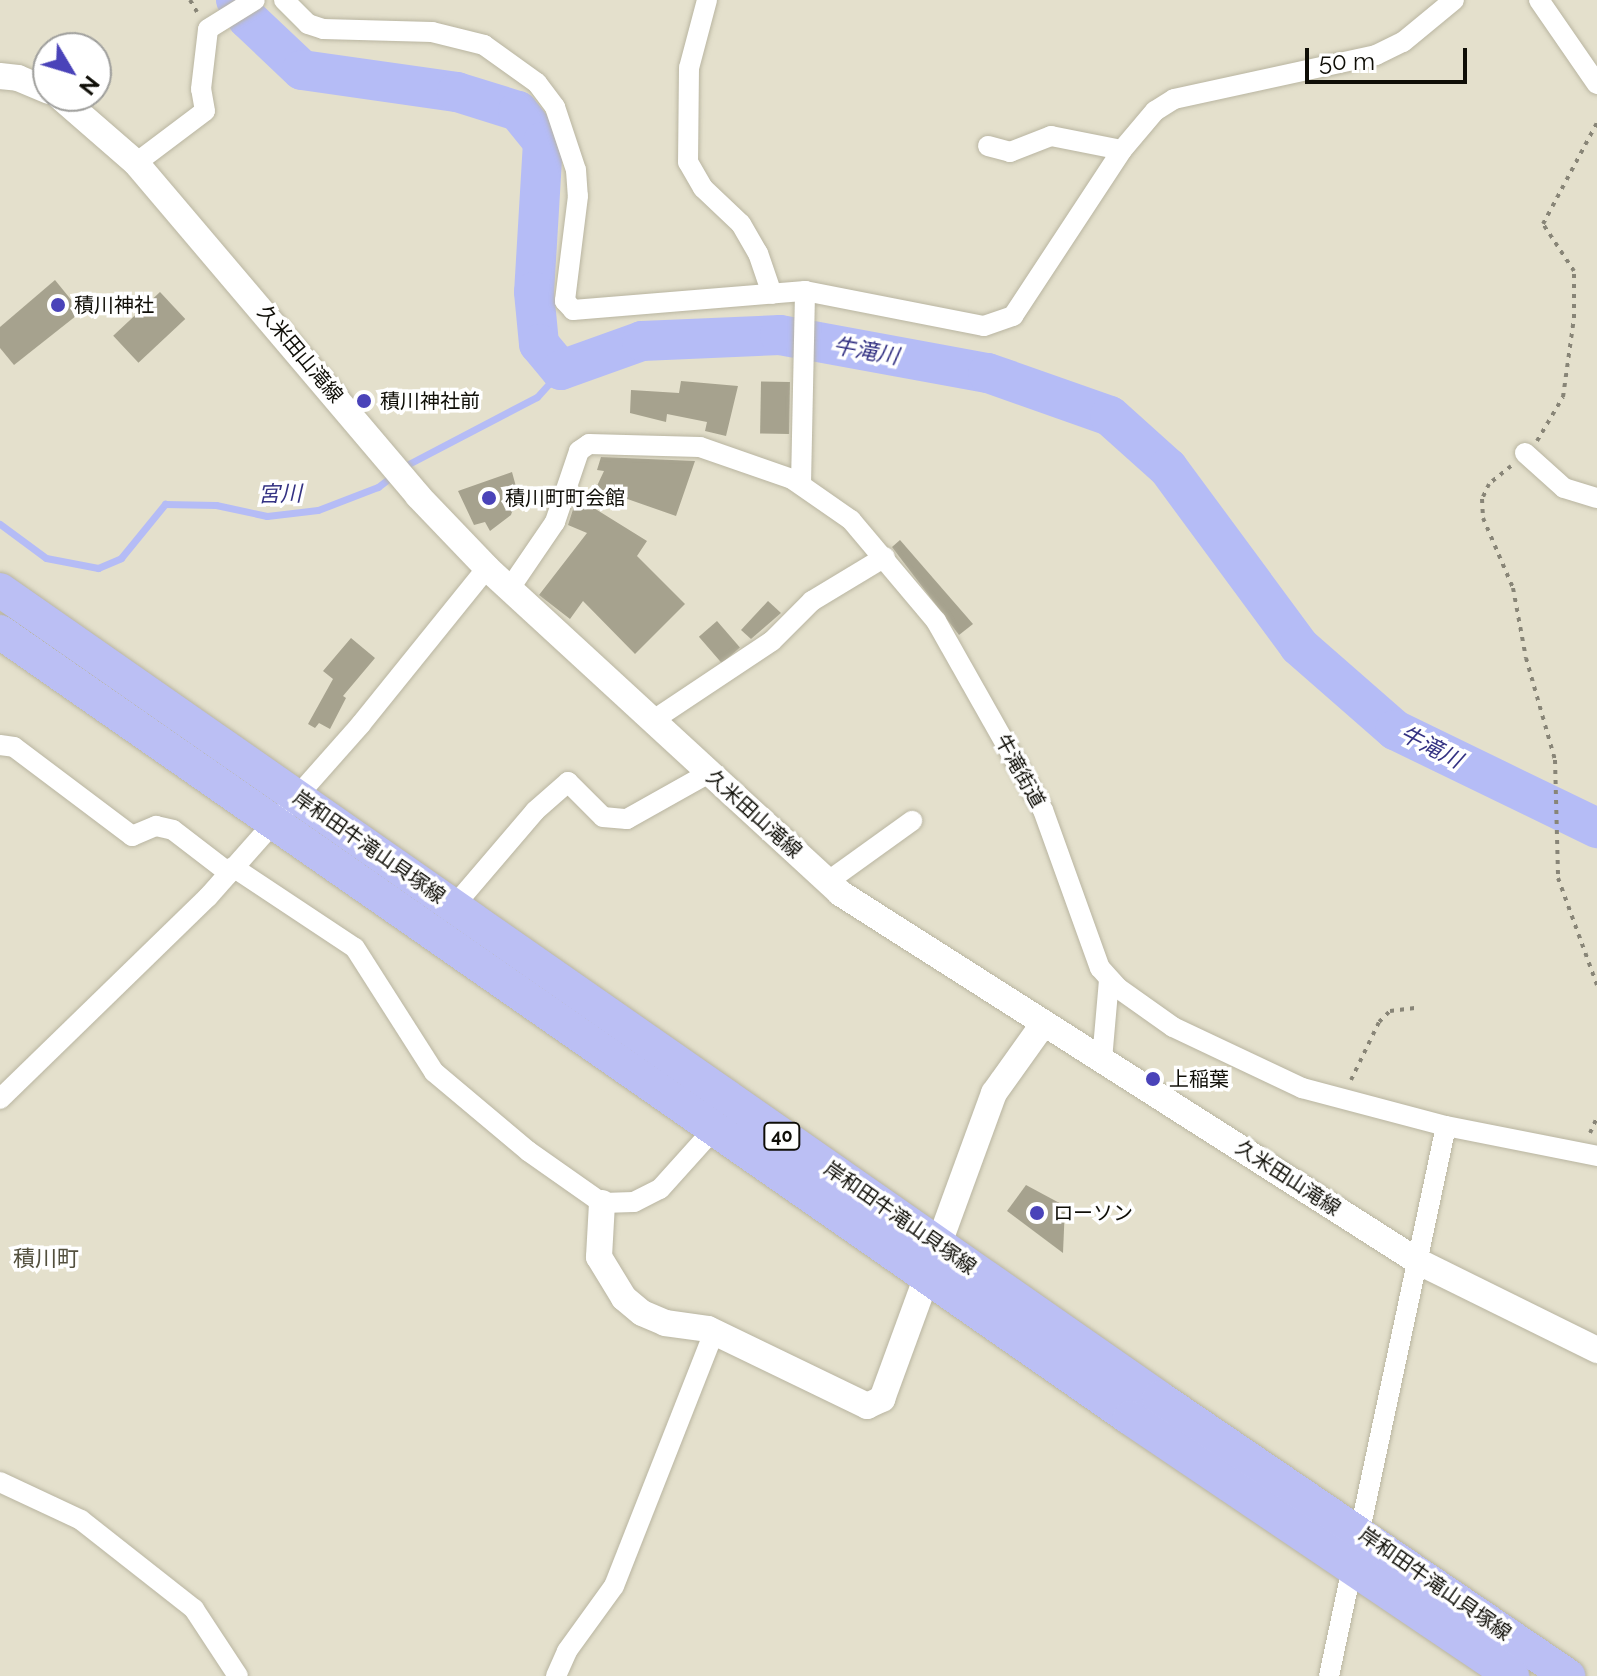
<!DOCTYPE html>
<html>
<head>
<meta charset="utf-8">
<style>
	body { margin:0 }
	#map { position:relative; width:1597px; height:1676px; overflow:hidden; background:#e4e0cc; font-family:Raleway,"Noto Sans JP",sans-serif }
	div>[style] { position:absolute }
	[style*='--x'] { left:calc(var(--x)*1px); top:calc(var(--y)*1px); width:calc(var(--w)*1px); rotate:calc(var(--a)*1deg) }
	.stream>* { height:7px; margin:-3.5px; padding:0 3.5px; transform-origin:3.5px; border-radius:3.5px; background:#b5bcf6 }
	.river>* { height:40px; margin:-20px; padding:0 20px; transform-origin:20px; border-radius:20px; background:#b5bcf6 }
	.building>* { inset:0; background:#a6a28e; transform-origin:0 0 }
	.path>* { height:4px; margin-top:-2px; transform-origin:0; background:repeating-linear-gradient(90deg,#888577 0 4px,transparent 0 10px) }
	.roads { filter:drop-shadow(0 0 2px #b9b5a1) drop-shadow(0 0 2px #b9b5a1) }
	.minor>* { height:20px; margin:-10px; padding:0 10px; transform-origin:10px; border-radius:10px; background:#fff }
	.tertiary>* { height:26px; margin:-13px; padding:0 13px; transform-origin:13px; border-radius:13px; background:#fff }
	.primary>* { height:34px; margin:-17px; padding:0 17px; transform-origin:17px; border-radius:17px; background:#bbbff4 }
	.dots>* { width:22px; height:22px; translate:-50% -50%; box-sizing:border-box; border:4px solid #fff; border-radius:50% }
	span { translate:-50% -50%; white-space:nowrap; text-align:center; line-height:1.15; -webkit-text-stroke:7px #fff; paint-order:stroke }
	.shield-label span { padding:2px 6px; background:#fff; border:2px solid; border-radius:6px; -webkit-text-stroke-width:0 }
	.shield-label { font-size:18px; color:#0f0e07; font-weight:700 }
	.poi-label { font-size:20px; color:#0f0e07 }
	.left { translate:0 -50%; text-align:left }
	.street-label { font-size:20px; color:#0f0e07 }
	.water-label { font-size:22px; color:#343283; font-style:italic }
	.neighbourhood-label { font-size:22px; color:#53503e }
	.north { position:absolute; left:32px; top:32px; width:80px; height:80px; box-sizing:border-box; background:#fff; border:2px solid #9f9f9c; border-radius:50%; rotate:128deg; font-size:22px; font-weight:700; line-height:32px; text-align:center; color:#0f0e07 }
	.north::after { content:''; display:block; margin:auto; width:28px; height:36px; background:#4a43b9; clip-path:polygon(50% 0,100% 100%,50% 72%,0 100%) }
	.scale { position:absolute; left:1305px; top:48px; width:162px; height:36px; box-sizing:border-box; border:4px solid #0f0e07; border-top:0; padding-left:10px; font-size:24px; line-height:28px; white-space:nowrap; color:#0f0e07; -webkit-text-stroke:6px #fff; paint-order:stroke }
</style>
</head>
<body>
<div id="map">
	<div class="stream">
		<div style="--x:401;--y:468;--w:153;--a:-27.6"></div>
		<div style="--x:537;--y:397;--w:36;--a:-48"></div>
		<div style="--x:0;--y:524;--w:57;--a:36.5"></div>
		<div style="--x:46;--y:558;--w:53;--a:10.9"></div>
		<div style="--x:98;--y:568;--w:25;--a:-23"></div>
		<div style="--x:121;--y:558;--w:70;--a:-50.8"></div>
		<div style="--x:165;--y:504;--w:51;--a:1.1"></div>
		<div style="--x:216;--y:505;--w:52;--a:12.2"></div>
		<div style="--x:267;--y:516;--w:51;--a:-6.7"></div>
		<div style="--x:318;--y:510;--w:64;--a:-21"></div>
		<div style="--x:378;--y:487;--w:18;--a:-38"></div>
	</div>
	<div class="river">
		<div style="--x:236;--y:0;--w:22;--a:58"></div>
		<div style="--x:248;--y:19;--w:74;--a:43.4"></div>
		<div style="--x:302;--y:70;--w:157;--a:8.1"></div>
		<div style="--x:457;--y:92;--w:64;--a:17.3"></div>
		<div style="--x:518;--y:111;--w:40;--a:51"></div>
		<div style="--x:543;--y:142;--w:150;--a:93.4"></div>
		<div style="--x:534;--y:292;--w:52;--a:84.5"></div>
		<div style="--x:539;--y:344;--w:34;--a:50"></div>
		<div style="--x:561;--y:370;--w:86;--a:-19.7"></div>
		<div style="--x:642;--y:341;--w:138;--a:-2.5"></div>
		<div style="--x:780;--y:335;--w:211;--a:10.4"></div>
		<div style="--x:988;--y:373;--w:129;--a:19.4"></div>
		<div style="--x:1110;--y:416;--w:78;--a:41.9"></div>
		<div style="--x:1168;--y:468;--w:221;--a:53.6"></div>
		<div style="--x:1299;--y:646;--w:128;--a:41.2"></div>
		<div style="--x:1395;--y:730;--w:225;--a:25.9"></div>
	</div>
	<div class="building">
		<div style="clip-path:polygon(55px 280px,81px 312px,14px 365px,0 348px,0 327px)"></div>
		<div style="left:160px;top:292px;width:37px;height:64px;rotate:47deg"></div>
		<div style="clip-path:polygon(681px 381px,738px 386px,726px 436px,705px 431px,707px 422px,667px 414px,666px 422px,630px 413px,631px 390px,679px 393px)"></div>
		<div style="left:790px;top:382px;width:52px;height:29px;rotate:91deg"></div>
		<div style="clip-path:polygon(601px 457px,695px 461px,676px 516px,596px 488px,604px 471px,597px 470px)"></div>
		<div style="clip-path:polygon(512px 472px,518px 494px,511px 515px,490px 531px,485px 522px,474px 525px,458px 491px)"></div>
		<div style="clip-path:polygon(575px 503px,589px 505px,647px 541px,637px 556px,685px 604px,635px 654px,583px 601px,570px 619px,539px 595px,587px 533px,568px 525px)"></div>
		<div style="clip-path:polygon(900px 540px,973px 624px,959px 635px,898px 555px,892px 547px)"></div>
		<div style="clip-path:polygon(768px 601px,781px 613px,751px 639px,741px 630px)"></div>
		<div style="left:717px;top:621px;width:35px;height:24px;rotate:49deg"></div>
		<div style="clip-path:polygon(351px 638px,375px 658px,343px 696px,346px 698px,330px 729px,319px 723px,315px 728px,308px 724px,333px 679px,323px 671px)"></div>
		<div style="clip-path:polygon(1026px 1185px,1065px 1206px,1063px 1253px,1007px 1211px)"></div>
	</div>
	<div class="path">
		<div style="--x:190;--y:0;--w:14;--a:60"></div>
		<div style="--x:1537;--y:441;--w:51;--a:-59.4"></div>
		<div style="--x:1563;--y:397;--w:80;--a:-82.1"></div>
		<div style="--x:1574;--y:318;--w:47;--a:-90"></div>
		<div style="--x:1574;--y:271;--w:56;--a:-123.4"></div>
		<div style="--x:1543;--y:224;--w:115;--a:-61.9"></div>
		<div style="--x:1511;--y:466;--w:28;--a:141"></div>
		<div style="--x:1489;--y:484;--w:17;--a:115"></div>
		<div style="--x:1482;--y:499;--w:19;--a:87"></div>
		<div style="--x:1483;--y:518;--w:76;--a:66.8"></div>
		<div style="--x:1513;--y:588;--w:71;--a:79.5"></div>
		<div style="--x:1526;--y:658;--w:106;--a:74.1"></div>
		<div style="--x:1555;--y:760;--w:118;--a:88.5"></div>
		<div style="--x:1558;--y:878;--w:114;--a:70"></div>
		<div style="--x:1351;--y:1080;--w:64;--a:-64.2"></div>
		<div style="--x:1379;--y:1022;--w:16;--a:-45"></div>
		<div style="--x:1390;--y:1011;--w:25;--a:-7"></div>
		<div style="--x:1590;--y:1133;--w:17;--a:-66"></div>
	</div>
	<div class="roads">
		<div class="minor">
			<div style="--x:284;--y:0;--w:34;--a:45"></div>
			<div style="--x:308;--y:24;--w:16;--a:18"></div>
			<div style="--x:323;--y:29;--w:109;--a:1.6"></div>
			<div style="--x:432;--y:32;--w:54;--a:14"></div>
			<div style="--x:484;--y:45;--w:65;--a:35.6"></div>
			<div style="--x:537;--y:83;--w:30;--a:53"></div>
			<div style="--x:555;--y:107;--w:66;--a:71.6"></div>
			<div style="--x:576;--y:170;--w:26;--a:86"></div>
			<div style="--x:578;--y:196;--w:106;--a:97.1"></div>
			<div style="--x:565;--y:301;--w:12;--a:48"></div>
			<div style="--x:573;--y:310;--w:233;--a:-4.7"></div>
			<div style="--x:805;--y:291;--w:182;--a:11.1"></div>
			<div style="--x:984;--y:326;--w:31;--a:-19"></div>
			<div style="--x:1013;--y:316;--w:199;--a:-56.7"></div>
			<div style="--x:1122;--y:150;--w:51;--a:-49.8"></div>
			<div style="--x:1155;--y:111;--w:22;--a:-32"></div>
			<div style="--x:1174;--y:99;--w:207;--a:-12.3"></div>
			<div style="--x:1376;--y:55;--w:30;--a:-26"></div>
			<div style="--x:1403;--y:42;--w:66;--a:-39.5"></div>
			<div style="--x:707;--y:0;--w:70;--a:104.8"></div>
			<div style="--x:689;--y:68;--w:94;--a:90.6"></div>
			<div style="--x:688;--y:162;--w:30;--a:60"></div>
			<div style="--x:703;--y:188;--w:52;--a:43.5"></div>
			<div style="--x:741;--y:224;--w:34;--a:60"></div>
			<div style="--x:758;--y:253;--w:43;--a:71.1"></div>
			<div style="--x:1539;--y:0;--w:102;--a:55.4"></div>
			<div style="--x:988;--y:146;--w:23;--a:15"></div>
			<div style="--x:1010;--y:152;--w:44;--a:-21.3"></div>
			<div style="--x:1051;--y:136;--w:72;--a:11.2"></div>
			<div style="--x:136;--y:163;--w:86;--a:-37"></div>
			<div style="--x:205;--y:111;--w:22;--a:-100"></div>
			<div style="--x:201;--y:89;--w:60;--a:-83.3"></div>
			<div style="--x:208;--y:29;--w:55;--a:-31.7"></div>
			<div style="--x:1525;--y:453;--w:52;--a:41.9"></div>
			<div style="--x:1564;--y:488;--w:34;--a:17"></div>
			<div style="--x:801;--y:484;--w:193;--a:-88.8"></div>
			<div style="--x:510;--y:588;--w:80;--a:-55.7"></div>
			<div style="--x:555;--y:522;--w:75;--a:-71.3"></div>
			<div style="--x:579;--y:451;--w:12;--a:-35"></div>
			<div style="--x:589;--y:444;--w:111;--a:1.5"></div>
			<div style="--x:700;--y:447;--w:97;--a:19.2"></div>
			<div style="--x:792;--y:479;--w:72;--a:34.8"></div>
			<div style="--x:851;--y:520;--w:132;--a:49.9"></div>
			<div style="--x:936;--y:621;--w:217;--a:60.5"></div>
			<div style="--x:1043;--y:810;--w:168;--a:70.2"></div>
			<div style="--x:1100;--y:968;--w:27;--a:48"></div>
			<div style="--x:1118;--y:988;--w:67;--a:35.3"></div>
			<div style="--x:1173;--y:1027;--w:143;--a:25.3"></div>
			<div style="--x:1302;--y:1088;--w:149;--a:14.8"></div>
			<div style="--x:1446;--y:1126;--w:154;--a:11.2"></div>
			<div style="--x:652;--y:721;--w:144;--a:-33.7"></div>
			<div style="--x:772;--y:641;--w:57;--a:-45"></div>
			<div style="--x:812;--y:601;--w:85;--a:-31.1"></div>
			<div style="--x:0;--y:745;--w:14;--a:8"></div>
			<div style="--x:14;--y:747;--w:148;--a:37"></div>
			<div style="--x:132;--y:836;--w:26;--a:-23"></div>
			<div style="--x:156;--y:826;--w:17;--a:13"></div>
			<div style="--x:173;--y:830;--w:71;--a:37.5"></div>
			<div style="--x:233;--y:867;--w:146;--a:33.6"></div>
			<div style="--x:355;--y:948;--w:147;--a:57.5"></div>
			<div style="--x:434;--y:1072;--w:123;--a:40"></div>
			<div style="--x:528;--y:1151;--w:90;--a:35.1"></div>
			<div style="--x:602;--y:1203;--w:32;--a:-2"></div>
			<div style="--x:634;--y:1202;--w:29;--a:-27"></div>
			<div style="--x:660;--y:1189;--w:81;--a:-48"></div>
			<div style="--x:827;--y:882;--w:105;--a:-35.7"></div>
			<div style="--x:454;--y:906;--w:125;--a:-49.5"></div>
			<div style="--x:535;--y:811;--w:44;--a:-41.3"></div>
			<div style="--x:568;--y:782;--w:49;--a:45"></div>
			<div style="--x:603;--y:817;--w:24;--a:5"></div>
			<div style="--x:627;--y:819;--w:94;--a:-29.3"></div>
			<div style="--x:1102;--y:1060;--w:80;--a:-85"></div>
			<div style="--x:0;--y:1099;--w:290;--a:-44.2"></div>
			<div style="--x:208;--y:897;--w:231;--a:-48.5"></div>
			<div style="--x:361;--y:724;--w:201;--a:-51.1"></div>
			<div style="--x:0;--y:1482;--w:89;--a:25.1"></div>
			<div style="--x:81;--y:1520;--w:144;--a:38.2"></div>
			<div style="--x:194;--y:1609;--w:80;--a:56.7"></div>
			<div style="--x:556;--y:1676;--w:27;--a:-66"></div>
			<div style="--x:567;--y:1651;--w:80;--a:-54.1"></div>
			<div style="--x:614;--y:1586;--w:273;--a:-68.5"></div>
			<div style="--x:1329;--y:1676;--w:562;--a:-77.99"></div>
		</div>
		<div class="tertiary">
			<div style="--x:0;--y:76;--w:18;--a:6"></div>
			<div style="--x:18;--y:78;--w:33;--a:23"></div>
			<div style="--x:59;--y:96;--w:102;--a:41"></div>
			<div style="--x:136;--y:163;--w:436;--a:49.7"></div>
			<div style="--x:418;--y:496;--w:100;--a:46.2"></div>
			<div style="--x:487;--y:568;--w:480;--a:42.6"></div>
			<div style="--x:840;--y:893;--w:687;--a:32.51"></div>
			<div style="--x:1419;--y:1262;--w:199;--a:26.3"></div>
			<div style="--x:602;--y:1203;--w:54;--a:93.2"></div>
			<div style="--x:599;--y:1257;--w:48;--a:58.6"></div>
			<div style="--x:624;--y:1298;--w:23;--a:40"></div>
			<div style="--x:642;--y:1313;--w:25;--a:23"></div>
			<div style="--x:665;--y:1323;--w:43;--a:7.9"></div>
			<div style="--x:708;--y:1329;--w:177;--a:25.8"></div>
			<div style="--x:867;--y:1406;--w:17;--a:-25"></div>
			<div style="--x:882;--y:1399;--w:326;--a:-69.9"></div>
			<div style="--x:994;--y:1093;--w:86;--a:-54.5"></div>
		</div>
		<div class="primary">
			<div style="--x:0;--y:590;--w:1413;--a:34.88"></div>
			<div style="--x:1159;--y:1398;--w:495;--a:34.2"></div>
			<div style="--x:0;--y:632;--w:1376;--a:34.82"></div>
			<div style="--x:1130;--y:1418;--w:461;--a:34"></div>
		</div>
	</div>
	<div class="dots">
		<div style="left:58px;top:305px;background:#4a43b9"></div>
		<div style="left:364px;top:401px;background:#4a43b9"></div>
		<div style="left:489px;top:498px;background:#4a43b9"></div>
		<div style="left:1153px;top:1079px;background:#4a43b9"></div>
		<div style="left:1037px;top:1213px;background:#4a43b9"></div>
	</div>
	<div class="shield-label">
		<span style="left:782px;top:1136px">40</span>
	</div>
	<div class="poi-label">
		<span class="left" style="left:74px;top:305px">積川神社</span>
		<span class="left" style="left:380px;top:401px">積川神社前</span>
		<span class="left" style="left:505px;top:498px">積川町町会館</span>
		<span class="left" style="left:1169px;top:1079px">上稲葉</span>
		<span class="left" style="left:1053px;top:1213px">ローソン</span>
	</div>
	<div class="street-label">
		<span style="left:300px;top:354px;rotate:50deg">久米田山滝線</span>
		<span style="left:1020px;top:771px;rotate:61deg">牛滝街道</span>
		<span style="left:754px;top:814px;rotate:42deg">久米田山滝線</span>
		<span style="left:369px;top:847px;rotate:35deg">岸和田牛滝山貝塚線</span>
		<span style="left:1288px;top:1178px;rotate:33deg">久米田山滝線</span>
		<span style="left:900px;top:1218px;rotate:35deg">岸和田牛滝山貝塚線</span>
		<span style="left:1435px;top:1584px;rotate:35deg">岸和田牛滝山貝塚線</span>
	</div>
	<div class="water-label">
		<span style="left:866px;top:351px;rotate:10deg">牛滝川</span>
		<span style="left:280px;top:494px;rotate:-1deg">宮川</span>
		<span style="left:1431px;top:747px;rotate:27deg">牛滝川</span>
	</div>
	<div class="neighbourhood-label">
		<span style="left:46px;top:1259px">積川町</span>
	</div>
	<div class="north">N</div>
	<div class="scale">50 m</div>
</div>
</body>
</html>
